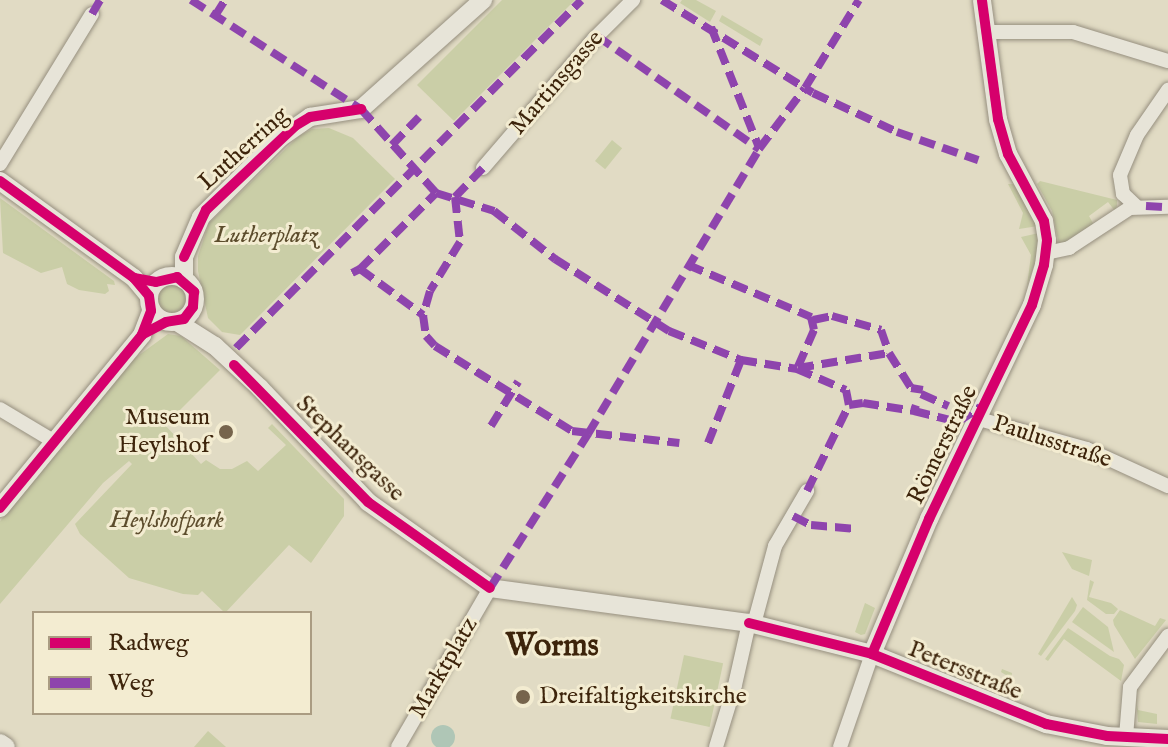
<!DOCTYPE html>
<html>
<head>
<meta charset="utf-8">
<style>
	body { margin:0 }
	#map { position:relative; width:1168px; height:747px; overflow:hidden; background:#e1dbc4; font-family:"IM FELL English",serif }
	div>[style] { position:absolute }
	[style*='--x'] { left:calc(var(--x)*1px); top:calc(var(--y)*1px); width:calc(var(--w)*1px); rotate:calc(var(--a)*1deg) }
	.green>* { inset:0; background:#cacea7; transform-origin:0 0 }
	.round { border-radius:50% }
	.water>* { inset:0; background:#afc6b6 }
	.roads { filter:drop-shadow(0 0 2px #968f7f) drop-shadow(0 0 2px #968f7f) }
	.minor>* { height:14px; margin:-7px; padding:0 7px; transform-origin:7px; border-radius:7px; background:#e7e4d8 }
	.tertiary>* { height:18px; margin:-9px; padding:0 9px; transform-origin:9px; border-radius:9px; background:#e7e4d8 }
	.tertiary>.ring { margin:-9px; padding:0; box-sizing:content-box; background:none; border:18px solid #e7e4d8; border-radius:50% }
	.quiet>* { height:8px; margin-top:-4px; transform-origin:0; background:repeating-linear-gradient(90deg,#8e44ad 0 16px,transparent 0 24px) }
	.cycleway>* { height:10px; margin:-5px; padding:0 5px; transform-origin:5px; border-radius:5px; background:#d6006c }
	.dots>* { width:22px; height:22px; translate:-50% -50%; box-sizing:border-box; border:4px solid #f3ecd1; border-radius:50% }
	span { translate:-50% -50%; white-space:nowrap; text-align:center; line-height:1.15; -webkit-text-stroke:6px #f3ecd1; paint-order:stroke }
	.street-label { font-size:24px; color:#3d240b }
	.park-label { font-size:24px; color:#5c4c2c; font-style:italic }
	.poi-label { font-size:24px; color:#3d240b }
	.right { translate:-100% -50%; text-align:right }
	.left { translate:0 -50%; text-align:left }
	.district-label { font-size:32px; color:#3d240b; font-weight:700 }
	.legend { position:absolute; left:32px; top:611px; width:280px; height:104px; box-sizing:border-box; background:#f3ecd1; border:2px solid #aa9c82; margin:0; padding:10px 14px; list-style:none; font-size:24px; color:#3d240b }
	.legend li { display:flex; align-items:center; gap:16px; height:40px }
	.legend b { width:40px; border:2px solid #aa9c82 }
</style>
</head>
<body>
<div id="map">
	<div class="green">
		<div style="clip-path:polygon(502px 0,575px 0,454px 121px,417px 85px)"></div>
		<div style="clip-path:polygon(682px 0,696px 0,716px 11px,710px 22px,680px 3px)"></div>
		<div style="clip-path:polygon(722px 15px,763px 39px,760px 46px,719px 21px)"></div>
		<div style="clip-path:polygon(329px 128px,353px 138px,395px 179px,240px 335px,222px 332px,208px 318px,198px 271px,198px 256px,209px 223px,299px 136px,312px 129px)"></div>
		<div style="left:612px;top:140px;width:13px;height:27px;rotate:39deg"></div>
		<div style="clip-path:polygon(1040px 181px,1117px 200px,1117px 206px,1115px 211px,1108px 202px,1089px 216px,1094px 225px,1071px 241px,1059px 244px,1052px 211px,1037px 184px)"></div>
		<div style="clip-path:polygon(1008px 184px,1013px 184px,1023px 196px,1038px 226px,1019px 229px,1023px 213px)"></div>
		<div style="clip-path:polygon(0 198px,114px 281px,115px 285px,107px 284px,109px 291px,105px 294px,79px 290px,67px 284px,62px 267px,41px 273px,3px 253px)"></div>
		<div style="clip-path:polygon(1039px 233px,1040px 248px,1027px 286px,1031px 255px,1021px 237px)"></div>
		<div class="round" style="left:156px;top:283px;width:32px;height:32px"></div>
		<div style="clip-path:polygon(168px 334px,181px 336px,220px 370px,165px 425px,201px 464px,206px 460px,220px 469px,232px 469px,247px 461px,258px 471px,286px 445px,268px 428px,272px 424px,344px 499px,344px 516px,311px 563px,289px 545px,225px 613px,202px 591px,198px 595px,183px 594px,129px 578px,80px 534px,75px 524px,132px 464px,129px 461px,103px 483px,0 604px,0 521px,135px 358px)"></div>
		<div style="clip-path:polygon(1062px 552px,1092px 560px,1089px 576px,1072px 569px)"></div>
		<div style="clip-path:polygon(1090px 580px,1094px 582px,1089px 597px,1111px 603px,1118px 609px,1114px 614px,1106px 614px,1087px 600px)"></div>
		<div style="clip-path:polygon(1072px 597px,1077px 605px,1075px 611px,1041px 656px,1038px 654px)"></div>
		<div style="clip-path:polygon(865px 603px,875px 608px,865px 634px,861px 635px,855px 632px)"></div>
		<div style="clip-path:polygon(1083px 607px,1108px 627px,1114px 652px,1072px 622px)"></div>
		<div style="clip-path:polygon(1120px 610px,1155px 626px,1160px 618px,1166px 620px,1135px 659px,1114px 625px,1113px 620px)"></div>
		<div style="clip-path:polygon(1068px 628px,1110px 656px,1119px 659px,1124px 665px,1121px 681px,1064px 639px,1048px 661px,1045px 659px)"></div>
		<div style="left:684px;top:655px;width:40px;height:65px;rotate:12deg"></div>
		<div style="clip-path:polygon(1002px 669px,1012px 673px,1010px 689px,1023px 694px,1020px 700px,994px 689px,995px 686px,1004px 689px,1009px 677px,1001px 672px)"></div>
		<div style="clip-path:polygon(1136px 700px,1138px 710px,1157px 714px,1157px 724px,1138px 722px)"></div>
		<div style="clip-path:polygon(208px 731px,226px 747px,194px 747px)"></div>
	</div>
	<div class="water">
		<div class="round" style="left:431px;top:725px;width:24px;height:24px"></div>
	</div>
	<div class="roads">
		<div class="minor">
			<div style="--x:986;--y:32;--w:87;--a:0"></div>
			<div style="--x:1073;--y:32;--w:99;--a:17"></div>
			<div style="--x:0;--y:164;--w:176;--a:-58.5"></div>
			<div style="--x:483;--y:168;--w:169;--a:-49.3"></div>
			<div style="--x:593;--y:40;--w:57;--a:-45"></div>
			<div style="--x:1136;--y:206;--w:18;--a:-137"></div>
			<div style="--x:1123;--y:194;--w:19;--a:-99"></div>
			<div style="--x:1120;--y:175;--w:43;--a:-67"></div>
			<div style="--x:1137;--y:135;--w:55;--a:-55.4"></div>
			<div style="--x:1046;--y:253;--w:24;--a:-12"></div>
			<div style="--x:1069;--y:248;--w:73;--a:-33.3"></div>
			<div style="--x:1130;--y:208;--w:38;--a:-2"></div>
			<div style="--x:0;--y:409;--w:64;--a:31"></div>
			<div style="--x:979;--y:419;--w:112;--a:15.5"></div>
			<div style="--x:1087;--y:449;--w:89;--a:24.6"></div>
			<div style="--x:754;--y:624;--w:81;--a:-74.9"></div>
			<div style="--x:775;--y:546;--w:64;--a:-59.8"></div>
			<div style="--x:1126;--y:737;--w:50;--a:-85.4"></div>
			<div style="--x:1130;--y:687;--w:64;--a:-53.3"></div>
			<div style="--x:398;--y:747;--w:184;--a:-59.9"></div>
			<div style="--x:716;--y:747;--w:65;--a:-73"></div>
			<div style="--x:735;--y:685;--w:64;--a:-77.3"></div>
			<div style="--x:840;--y:747;--w:98;--a:-71"></div>
		</div>
		<div class="tertiary">
			<div style="--x:0;--y:181;--w:165;--a:35.9"></div>
			<div style="--x:134;--y:278;--w:23;--a:50"></div>
			<div class="ring" style="left:149px;top:276px;width:28px;height:28px"></div>
			<div style="--x:184;--y:280;--w:23;--a:-90"></div>
			<div style="--x:184;--y:257;--w:43;--a:-67"></div>
			<div style="--x:201;--y:217;--w:112;--a:-45"></div>
			<div style="--x:280;--y:138;--w:37;--a:-35"></div>
			<div style="--x:310;--y:117;--w:52;--a:-8.9"></div>
			<div style="--x:361;--y:109;--w:164;--a:-41.8"></div>
			<div style="--x:177;--y:322;--w:45;--a:32.3"></div>
			<div style="--x:215;--y:346;--w:62;--a:43"></div>
			<div style="--x:260;--y:388;--w:157;--a:46.5"></div>
			<div style="--x:368;--y:502;--w:149;--a:35.2"></div>
			<div style="--x:490;--y:588;--w:261;--a:7.7"></div>
			<div style="--x:749;--y:623;--w:127;--a:14.1"></div>
			<div style="--x:872;--y:654;--w:188;--a:21.9"></div>
			<div style="--x:1046;--y:724;--w:62;--a:11.1"></div>
			<div style="--x:1107;--y:736;--w:61;--a:2.8"></div>
			<div style="--x:0;--y:508;--w:224;--a:-50.6"></div>
			<div style="--x:142;--y:335;--w:26;--a:-69"></div>
			<div style="--x:872;--y:654;--w:147;--a:-67.1"></div>
			<div style="--x:929;--y:519;--w:237;--a:-64.3"></div>
			<div style="--x:1032;--y:305;--w:42;--a:-73.3"></div>
			<div style="--x:1044;--y:265;--w:25;--a:-83"></div>
			<div style="--x:1047;--y:240;--w:19;--a:-99"></div>
			<div style="--x:1044;--y:221;--w:76;--a:-118.2"></div>
			<div style="--x:1008;--y:154;--w:36;--a:-106"></div>
			<div style="--x:998;--y:119;--w:120;--a:-97.7"></div>
			<div style="--x:0;--y:743;--w:7;--a:34"></div>
		</div>
	</div>
	<div class="quiet">
		<div style="--x:191;--y:0;--w:202;--a:32.7"></div>
		<div style="--x:361;--y:109;--w:113;--a:48.2"></div>
		<div style="--x:436;--y:193;--w:61;--a:17.2"></div>
		<div style="--x:494;--y:211;--w:78;--a:38.2"></div>
		<div style="--x:555;--y:259;--w:135;--a:32.3"></div>
		<div style="--x:669;--y:331;--w:78;--a:21.9"></div>
		<div style="--x:741;--y:360;--w:57;--a:9.1"></div>
		<div style="--x:797;--y:369;--w:53;--a:23.2"></div>
		<div style="--x:846;--y:390;--w:15;--a:79"></div>
		<div style="--x:662;--y:0;--w:177;--a:31.6"></div>
		<div style="--x:813;--y:93;--w:93;--a:24.9"></div>
		<div style="--x:897;--y:132;--w:86;--a:19.1"></div>
		<div style="--x:92;--y:14;--w:16;--a:-60"></div>
		<div style="--x:215;--y:16;--w:19;--a:-58"></div>
		<div style="--x:711;--y:27;--w:127;--a:68.3"></div>
		<div style="--x:597;--y:36;--w:198;--a:34.9"></div>
		<div style="--x:392;--y:145;--w:39;--a:-46"></div>
		<div style="--x:455;--y:197;--w:45;--a:83.7"></div>
		<div style="--x:460;--y:242;--w:57;--a:121.5"></div>
		<div style="--x:430;--y:291;--w:25;--a:106"></div>
		<div style="--x:423;--y:315;--w:21;--a:82"></div>
		<div style="--x:426;--y:336;--w:13;--a:48"></div>
		<div style="--x:435;--y:346;--w:161;--a:31.8"></div>
		<div style="--x:572;--y:431;--w:108;--a:6.4"></div>
		<div style="--x:455;--y:197;--w:40;--a:-46"></div>
		<div style="--x:1146;--y:206;--w:22;--a:3"></div>
		<div style="--x:688;--y:265;--w:134;--a:22.9"></div>
		<div style="--x:811;--y:317;--w:13;--a:77"></div>
		<div style="--x:814;--y:330;--w:43;--a:113.6"></div>
		<div style="--x:360;--y:269;--w:78;--a:36.1"></div>
		<div style="--x:352;--y:273;--w:9;--a:-27"></div>
		<div style="--x:360;--y:269;--w:107;--a:-45"></div>
		<div style="--x:813;--y:320;--w:19;--a:-12"></div>
		<div style="--x:832;--y:316;--w:51;--a:15.9"></div>
		<div style="--x:881;--y:330;--w:24;--a:71"></div>
		<div style="--x:889;--y:353;--w:41;--a:57.8"></div>
		<div style="--x:911;--y:388;--w:12;--a:9"></div>
		<div style="--x:236;--y:348;--w:490;--a:-45.2"></div>
		<div style="--x:798;--y:368;--w:92;--a:-9.4"></div>
		<div style="--x:921;--y:394;--w:30;--a:24"></div>
		<div style="--x:849;--y:405;--w:14;--a:-8"></div>
		<div style="--x:863;--y:403;--w:52;--a:8.9"></div>
		<div style="--x:914;--y:411;--w:6;--a:-72"></div>
		<div style="--x:914;--y:411;--w:45;--a:14"></div>
		<div style="--x:958;--y:422;--w:27;--a:-34"></div>
		<div style="--x:491;--y:426;--w:52;--a:-58.5"></div>
		<div style="--x:708;--y:443;--w:89;--a:-68.3"></div>
		<div style="--x:807;--y:491;--w:96;--a:-64"></div>
		<div style="--x:793;--y:516;--w:20;--a:27"></div>
		<div style="--x:811;--y:525;--w:45;--a:5.1"></div>
		<div style="--x:490;--y:588;--w:183;--a:-57.5"></div>
		<div style="--x:588;--y:434;--w:332;--a:-59"></div>
		<div style="--x:759;--y:149;--w:76;--a:-53"></div>
		<div style="--x:805;--y:88;--w:103;--a:-58.5"></div>
		<div style="--x:449;--y:660;--w:8;--a:30"></div>
	</div>
	<div class="cycleway">
		<div style="--x:0;--y:181;--w:165;--a:35.9"></div>
		<div style="--x:134;--y:278;--w:23;--a:50"></div>
		<div style="--x:149;--y:296;--w:15;--a:82"></div>
		<div style="--x:151;--y:311;--w:26;--a:111"></div>
		<div style="--x:142;--y:335;--w:224;--a:129.4"></div>
		<div style="--x:184;--y:257;--w:52;--a:-64.9"></div>
		<div style="--x:206;--y:210;--w:122;--a:-43.3"></div>
		<div style="--x:295;--y:126;--w:17;--a:-31"></div>
		<div style="--x:310;--y:117;--w:52;--a:-8.9"></div>
		<div style="--x:134;--y:278;--w:22;--a:10"></div>
		<div style="--x:156;--y:282;--w:22;--a:-13"></div>
		<div style="--x:177;--y:277;--w:23;--a:41"></div>
		<div style="--x:194;--y:292;--w:15;--a:94"></div>
		<div style="--x:193;--y:307;--w:15;--a:127"></div>
		<div style="--x:184;--y:319;--w:18;--a:171"></div>
		<div style="--x:166;--y:322;--w:27;--a:152"></div>
		<div style="--x:234;--y:365;--w:192;--a:45.6"></div>
		<div style="--x:368;--y:502;--w:149;--a:35.2"></div>
		<div style="--x:749;--y:623;--w:127;--a:14.1"></div>
		<div style="--x:872;--y:654;--w:188;--a:21.9"></div>
		<div style="--x:1046;--y:724;--w:62;--a:11.1"></div>
		<div style="--x:1107;--y:736;--w:61;--a:2.8"></div>
		<div style="--x:872;--y:654;--w:147;--a:-67.1"></div>
		<div style="--x:929;--y:519;--w:237;--a:-64.3"></div>
		<div style="--x:1032;--y:305;--w:42;--a:-73.3"></div>
		<div style="--x:1044;--y:265;--w:25;--a:-83"></div>
		<div style="--x:1047;--y:240;--w:19;--a:-99"></div>
		<div style="--x:1044;--y:221;--w:76;--a:-118.2"></div>
		<div style="--x:1008;--y:154;--w:36;--a:-106"></div>
		<div style="--x:998;--y:119;--w:120;--a:-97.7"></div>
	</div>
	<div class="dots">
		<div style="left:226px;top:432px;background:#76644c"></div>
		<div style="left:523px;top:697px;background:#76644c"></div>
	</div>
	<div class="street-label">
		<span style="left:557px;top:83px;rotate:-49deg">Martinsgasse</span>
		<span style="left:244px;top:149px;rotate:-42deg">Lutherring</span>
		<span style="left:1052px;top:442px;rotate:18deg">Paulusstraße</span>
		<span style="left:943px;top:445px;rotate:-64deg">Römerstraße</span>
		<span style="left:350px;top:449px;rotate:44deg">Stephansgasse</span>
		<span style="left:444px;top:668px;rotate:-60deg">Marktplatz</span>
		<span style="left:965px;top:671px;rotate:22deg">Petersstraße</span>
	</div>
	<div class="park-label">
		<span style="left:266px;top:236px">Lutherplatz</span>
		<span style="left:167px;top:521px">Heylshofpark</span>
	</div>
	<div class="poi-label">
		<span class="right" style="left:210px;top:432px">Museum<br>Heylshof</span>
		<span class="left" style="left:539px;top:697px">Dreifaltigkeitskirche</span>
	</div>
	<div class="district-label">
		<span style="left:552px;top:647px">Worms</span>
	</div>
	<ul class="legend">
	<li><b style="height:10px;background:#d6006c"></b>Radweg</li>
	<li><b style="height:10px;background:#8e44ad"></b>Weg</li>
	</ul>
</div>
</body>
</html>
